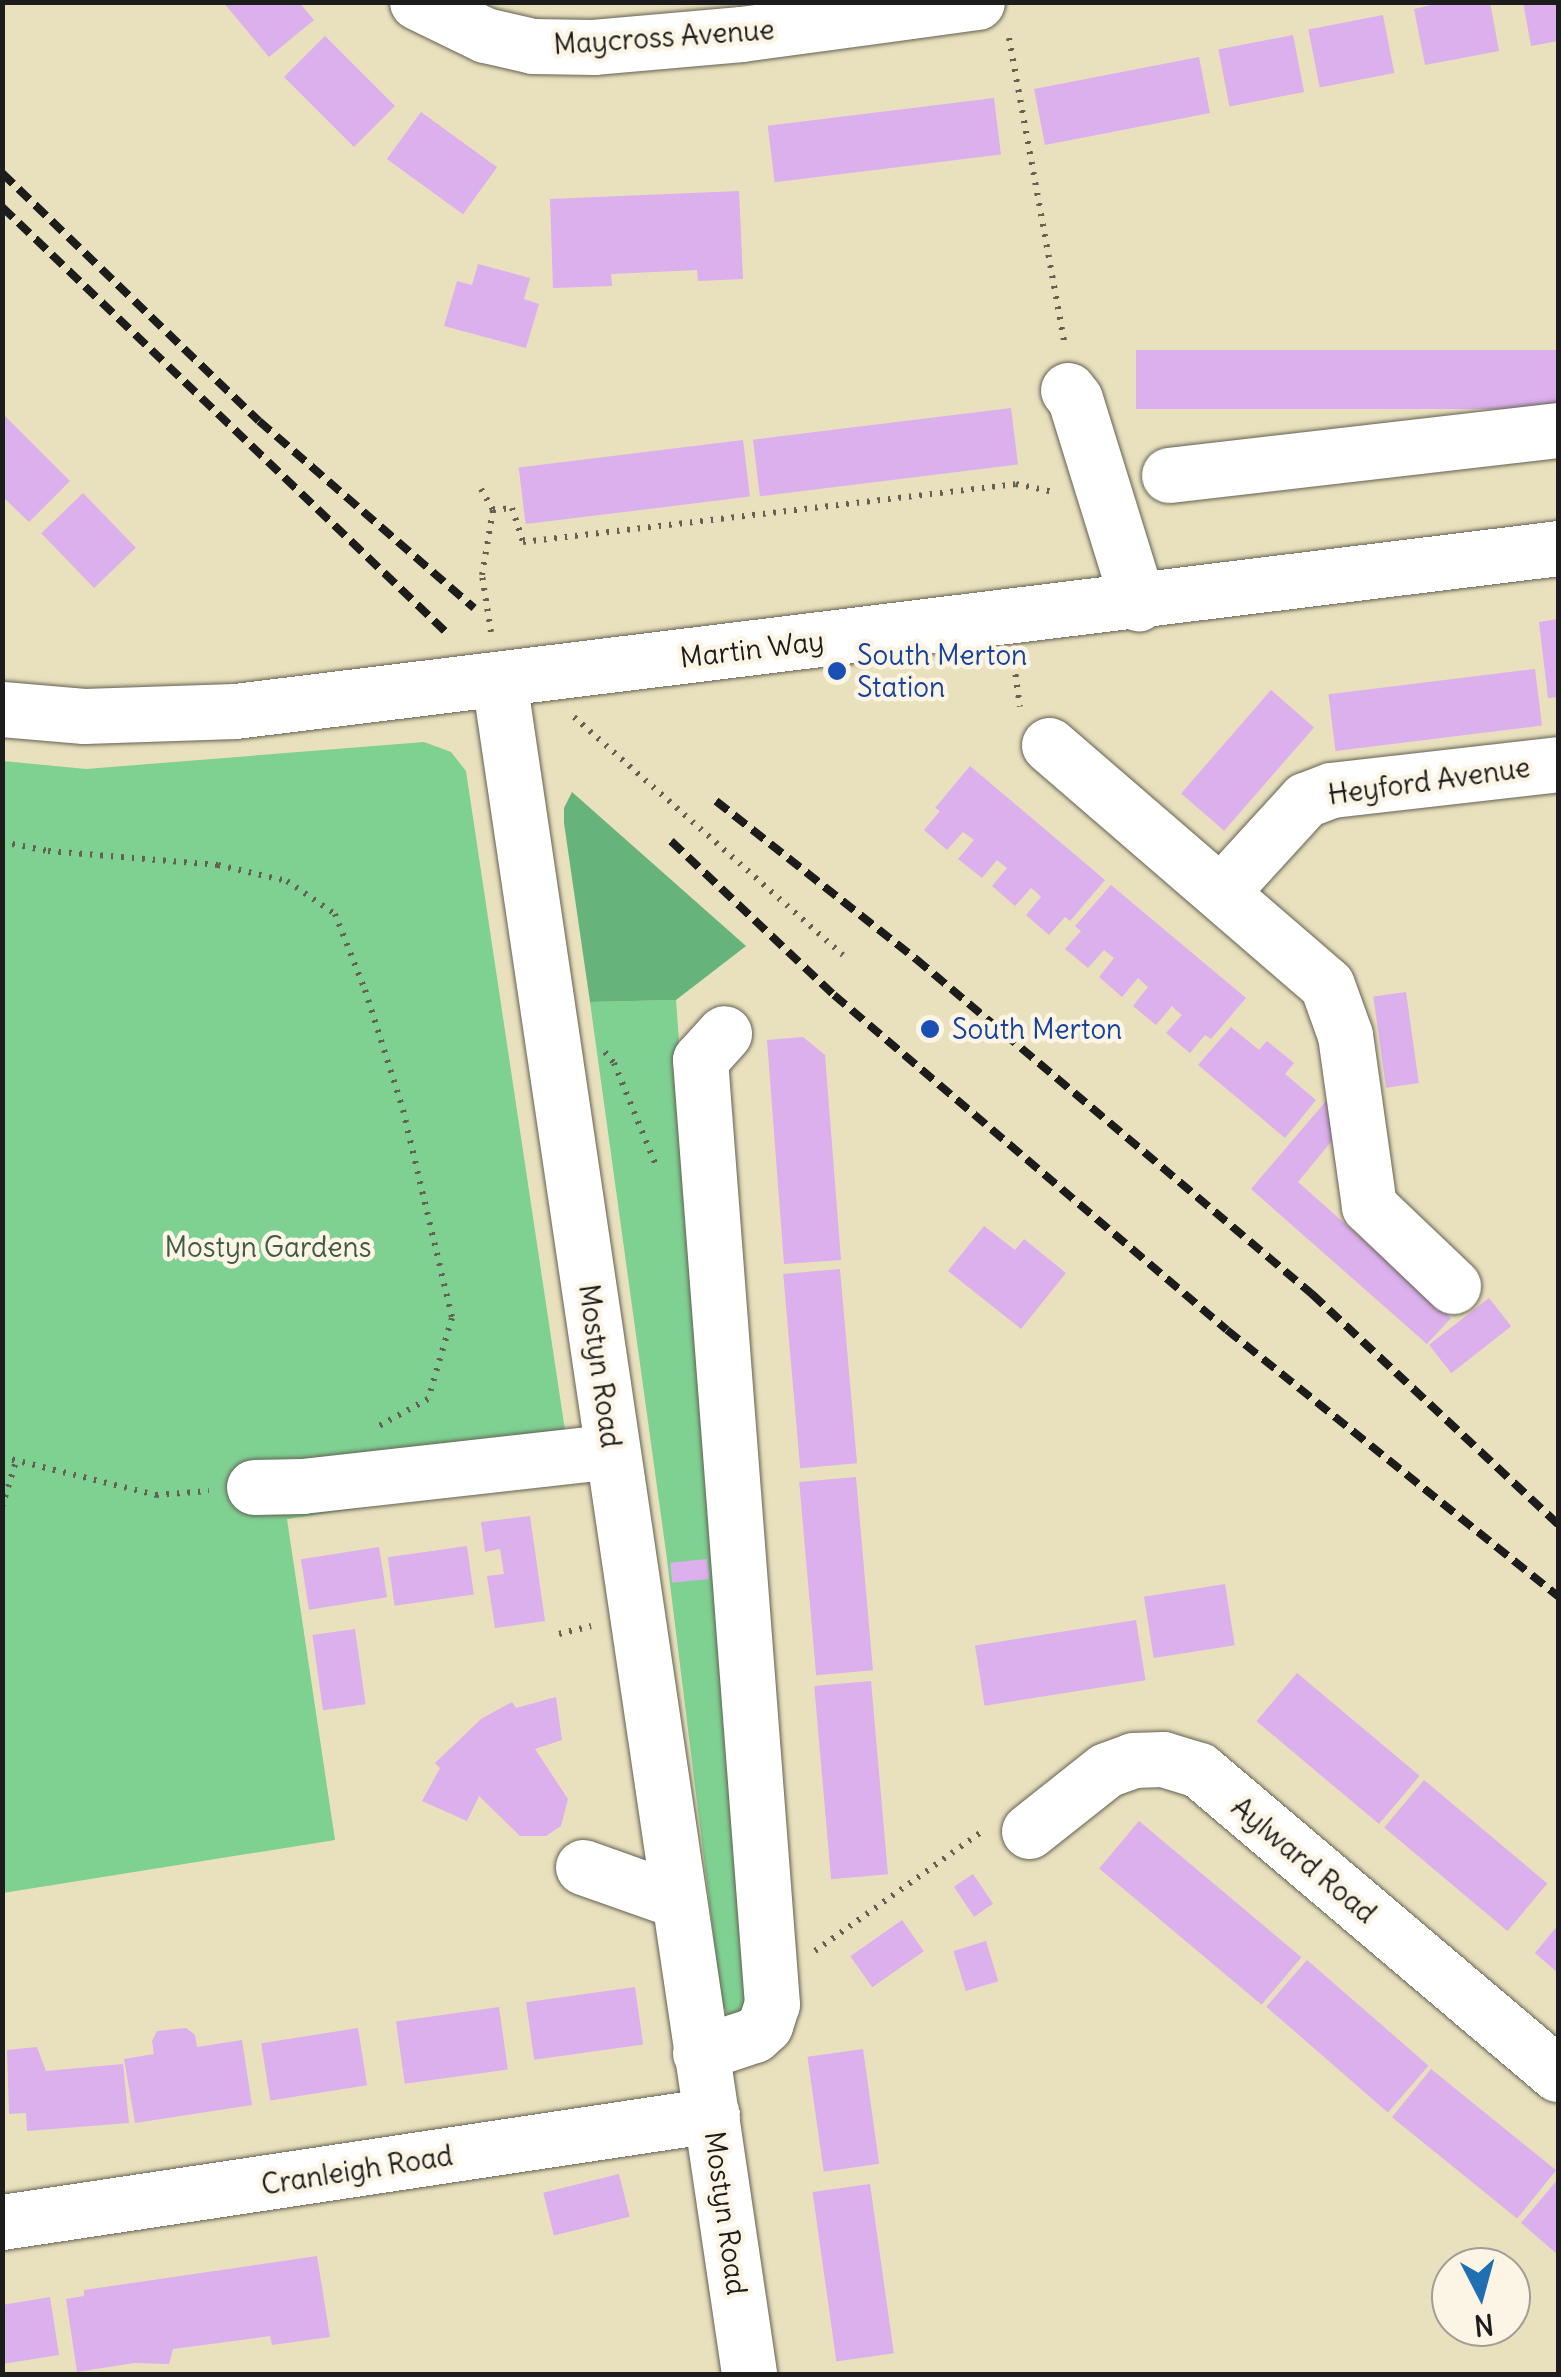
<!DOCTYPE html>
<html>
<head>
<meta charset="utf-8">
<style>
	body { margin:0 }
	#map { position:relative; width:1561px; height:2377px; overflow:hidden; background:#e9e1bd; font-family:Delius,sans-serif }
	div>[style] { position:absolute }
	[style*='--x'] { left:calc(var(--x)*1px); top:calc(var(--y)*1px); width:calc(var(--w)*1px); rotate:calc(var(--a)*1deg) }
	.green>* { inset:0; background:#7fd192 }
	.forest>* { inset:0; background:#67b37c }
	.building>* { inset:0; background:#dcafed; transform-origin:0 0 }
	.path>* { height:6px; margin-top:-3px; transform-origin:0; background:repeating-linear-gradient(90deg,#646154 0 2.5px,transparent 0 10.5px) }
	.roads { filter:drop-shadow(0 0 2px #646154) drop-shadow(0 0 2px #646154) }
	.minor>* { height:55px; margin:-27.5px; padding:0 27.5px; transform-origin:27.5px; border-radius:27.5px; background:#fff }
	.major>* { height:55px; margin:-27.5px; padding:0 27.5px; transform-origin:27.5px; border-radius:27.5px; background:#fff }
	.rail>* { height:8px; margin-top:-4px; transform-origin:0; background:repeating-linear-gradient(90deg,#1c1c1c 0 15px,transparent 0 23px) }
	.dots>* { width:28px; height:28px; translate:-50% -50%; box-sizing:border-box; border:5px solid #fcf5e5; border-radius:50% }
	span { translate:-50% -50%; white-space:nowrap; text-align:center; line-height:1.15; -webkit-text-stroke:9px #fcf5e5; paint-order:stroke }
	.street-label { font-size:28px; color:#1c1c1c }
	.transit-label { font-size:28px; color:#164399 }
	.left { translate:0 -50%; text-align:left }
	.park-label { font-size:28px; color:#3f5b45 }
	.frame { position:absolute; inset:0; border:5px solid #1c1c1c; pointer-events:none }
	.north { position:absolute; left:1431px; top:2247px; width:100px; height:100px; box-sizing:border-box; background:#fcf5e5; border:2px solid #a29e95; border-radius:50%; rotate:174deg; font-size:28px; font-weight:700; line-height:40px; text-align:center; color:#1c1c1c }
	.north::after { content:''; display:block; margin:auto; width:35px; height:45px; background:#1f6fb2; clip-path:polygon(50% 0,100% 100%,50% 72%,0 100%) }
</style>
</head>
<body>
<div id="map">
	<div class="green">
		<div style="clip-path:polygon(424px 742px,451px 752px,466px 771px,572px 1477px,287px 1519px,335px 1840px,3px 1893px,3px 761px,86px 769px)"></div>
		<div style="clip-path:polygon(676px 1000px,750px 2002px,738px 2014px,728px 2015px,722px 2004px,666px 1552px,590px 1002px)"></div>
	</div>
	<div class="forest">
		<div style="clip-path:polygon(572px 792px,746px 946px,676px 1000px,590px 1002px,564px 823px,564px 808px)"></div>
	</div>
	<div class="building">
		<div style="clip-path:polygon(223px 2px,299px 2px,314px 20px,269px 57px)"></div>
		<div style="clip-path:polygon(1445px 2px,1490px 2px,1499px 51px,1425px 65px,1414px 9px)"></div>
		<div style="clip-path:polygon(1523px 2px,1558px 2px,1558px 41px,1531px 46px)"></div>
		<div style="left:1383px;top:15px;width:59px;height:76px;rotate:79deg"></div>
		<div style="left:1293px;top:35px;width:58px;height:76px;rotate:79deg"></div>
		<div style="left:325px;top:36px;width:99px;height:58px;rotate:45deg"></div>
		<div style="left:1199px;top:57px;width:57px;height:168px;rotate:79deg"></div>
		<div style="left:994px;top:98px;width:57px;height:228px;rotate:83deg"></div>
		<div style="left:421px;top:112px;width:94px;height:58px;rotate:36deg"></div>
		<div style="clip-path:polygon(739px 191px,743px 279px,698px 281px,697px 270px,611px 274px,612px 286px,553px 288px,550px 199px)"></div>
		<div style="clip-path:polygon(478px 264px,530px 278px,524px 299px,539px 304px,526px 348px,444px 326px,457px 281px,472px 285px)"></div>
		<div style="left:1558px;top:350px;width:59px;height:422px;rotate:90deg"></div>
		<div style="left:1011px;top:408px;width:57px;height:260px;rotate:83deg"></div>
		<div style="clip-path:polygon(2px 413px,70px 481px,29px 522px,2px 496px)"></div>
		<div style="left:743px;top:440px;width:57px;height:226px;rotate:83deg"></div>
		<div style="left:83px;top:493px;width:76px;height:58px;rotate:46deg"></div>
		<div style="clip-path:polygon(1558px 619px,1558px 697px,1548px 698px,1539px 622px)"></div>
		<div style="left:1535px;top:669px;width:57px;height:208px;rotate:83deg"></div>
		<div style="left:1271px;top:690px;width:57px;height:137px;rotate:41deg"></div>
		<div style="clip-path:polygon(970px 766px,1105px 880px,1070px 921px,1065px 917px,1049px 935px,1026px 915px,1041px 897px,1036px 892px,1031px 888px,1015px 906px,992px 886px,1007px 868px,997px 860px,982px 878px,958px 859px,974px 840px,963px 832px,947px 850px,924px 830px,940px 811px,935px 808px)"></div>
		<div style="clip-path:polygon(1111px 885px,1246px 998px,1211px 1039px,1205px 1035px,1190px 1053px,1166px 1033px,1182px 1015px,1177px 1011px,1172px 1006px,1156px 1025px,1133px 1006px,1148px 987px,1138px 978px,1122px 997px,1099px 977px,1114px 958px,1104px 950px,1088px 968px,1065px 949px,1081px 931px,1075px 926px)"></div>
		<div style="left:1406px;top:992px;width:92px;height:33px;rotate:82deg"></div>
		<div style="clip-path:polygon(1231px 1027px,1259px 1050px,1267px 1041px,1294px 1063px,1285px 1074px,1316px 1100px,1285px 1138px,1198px 1065px)"></div>
		<div style="clip-path:polygon(803px 1037px,825px 1055px,841px 1260px,784px 1264px,767px 1040px)"></div>
		<div style="clip-path:polygon(1326px 1101px,1349px 1120px,1298px 1182px,1451px 1318px,1427px 1344px,1251px 1189px)"></div>
		<div style="clip-path:polygon(984px 1226px,1015px 1250px,1024px 1239px,1066px 1273px,1021px 1329px,948px 1271px)"></div>
		<div style="left:840px;top:1269px;width:195px;height:57px;rotate:85deg"></div>
		<div style="left:1489px;top:1298px;width:36px;height:76px;rotate:52deg"></div>
		<div style="left:856px;top:1477px;width:194px;height:57px;rotate:85deg"></div>
		<div style="clip-path:polygon(530px 1516px,545px 1621px,495px 1628px,487px 1576px,504px 1574px,500px 1549px,485px 1552px,481px 1522px)"></div>
		<div style="left:467px;top:1546px;width:49px;height:80px;rotate:82deg"></div>
		<div style="left:379px;top:1547px;width:51px;height:79px;rotate:81deg"></div>
		<div style="left:707px;top:1559px;width:20px;height:37px;rotate:84deg"></div>
		<div style="left:1225px;top:1584px;width:62px;height:82px;rotate:81deg"></div>
		<div style="left:1136px;top:1620px;width:61px;height:163px;rotate:81deg"></div>
		<div style="left:355px;top:1629px;width:76px;height:43px;rotate:82deg"></div>
		<div style="left:1297px;top:1673px;width:160px;height:63px;rotate:40deg"></div>
		<div style="left:871px;top:1681px;width:194px;height:57px;rotate:85deg"></div>
		<div style="clip-path:polygon(556px 1697px,562px 1740px,535px 1749px,568px 1799px,561px 1826px,546px 1836px,520px 1836px,479px 1796px,467px 1821px,422px 1801px,440px 1768px,435px 1763px,481px 1719px,512px 1702px,516px 1708px)"></div>
		<div style="left:1424px;top:1780px;width:161px;height:62px;rotate:40deg"></div>
		<div style="left:1139px;top:1821px;width:212px;height:62px;rotate:40deg"></div>
		<div style="left:973px;top:1874px;width:36px;height:23px;rotate:56deg"></div>
		<div style="left:902px;top:1920px;width:38px;height:63px;rotate:55deg"></div>
		<div style="clip-path:polygon(1558px 1925px,1558px 1973px,1535px 1953px)"></div>
		<div style="left:986px;top:1941px;width:42px;height:34px;rotate:73deg"></div>
		<div style="left:1307px;top:1960px;width:161px;height:62px;rotate:41deg"></div>
		<div style="left:635px;top:1987px;width:58px;height:110px;rotate:82deg"></div>
		<div style="left:499px;top:2007px;width:63px;height:104px;rotate:82deg"></div>
		<div style="clip-path:polygon(186px 2028px,195px 2035px,197px 2047px,242px 2040px,252px 2105px,135px 2123px,124px 2059px,154px 2054px,152px 2041px,157px 2031px)"></div>
		<div style="left:358px;top:2028px;width:58px;height:98px;rotate:81deg"></div>
		<div style="clip-path:polygon(37px 2047px,46px 2071px,123px 2064px,129px 2123px,27px 2131px,26px 2113px,9px 2114px,7px 2050px)"></div>
		<div style="left:863px;top:2049px;width:116px;height:56px;rotate:82deg"></div>
		<div style="left:1431px;top:2069px;width:161px;height:62px;rotate:39deg"></div>
		<div style="left:619px;top:2174px;width:44px;height:78px;rotate:76deg"></div>
		<div style="clip-path:polygon(1558px 2179px,1558px 2255px,1521px 2223px)"></div>
		<div style="left:870px;top:2184px;width:171px;height:58px;rotate:82deg"></div>
		<div style="clip-path:polygon(317px 2256px,330px 2337px,272px 2345px,270px 2336px,173px 2349px,169px 2364px,134px 2363px,77px 2372px,66px 2299px,84px 2296px,84px 2290px)"></div>
		<div style="clip-path:polygon(50px 2297px,59px 2355px,2px 2364px,2px 2305px)"></div>
	</div>
	<div class="path">
		<div style="--x:1009;--y:38;--w:313;--a:79.7"></div>
		<div style="--x:481;--y:489;--w:24;--a:60"></div>
		<div style="--x:493;--y:510;--w:19;--a:-6"></div>
		<div style="--x:512;--y:508;--w:36;--a:72"></div>
		<div style="--x:523;--y:542;--w:496;--a:-6.7"></div>
		<div style="--x:1016;--y:484;--w:40;--a:12"></div>
		<div style="--x:491;--y:632;--w:58;--a:-99"></div>
		<div style="--x:482;--y:575;--w:66;--a:-80.4"></div>
		<div style="--x:1014;--y:664;--w:43;--a:82.1"></div>
		<div style="--x:574;--y:717;--w:359;--a:41.5"></div>
		<div style="--x:2;--y:842;--w:47;--a:11.1"></div>
		<div style="--x:48;--y:851;--w:171;--a:4.7"></div>
		<div style="--x:218;--y:865;--w:71;--a:13.1"></div>
		<div style="--x:287;--y:881;--w:58;--a:34.5"></div>
		<div style="--x:335;--y:914;--w:82;--a:68.5"></div>
		<div style="--x:365;--y:990;--w:126;--a:72.4"></div>
		<div style="--x:403;--y:1110;--w:214;--a:76.7"></div>
		<div style="--x:452;--y:1318;--w:84;--a:106.5"></div>
		<div style="--x:428;--y:1399;--w:58;--a:151.2"></div>
		<div style="--x:605;--y:1052;--w:14;--a:51"></div>
		<div style="--x:614;--y:1063;--w:113;--a:67.7"></div>
		<div style="--x:2;--y:1457;--w:159;--a:13.9"></div>
		<div style="--x:156;--y:1495;--w:53;--a:-4.3"></div>
		<div style="--x:2;--y:1507;--w:48;--a:-73.1"></div>
		<div style="--x:559;--y:1634;--w:33;--a:-14"></div>
		<div style="--x:815;--y:1951;--w:208;--a:-35.6"></div>
	</div>
	<div class="roads">
		<div class="minor">
			<div style="--x:417;--y:2;--w:76;--a:25.9"></div>
			<div style="--x:485;--y:35;--w:49;--a:12.9"></div>
			<div style="--x:533;--y:46;--w:60;--a:1"></div>
			<div style="--x:593;--y:47;--w:149;--a:-5"></div>
			<div style="--x:741;--y:34;--w:238;--a:-7.7"></div>
			<div style="--x:1068;--y:390;--w:11;--a:52"></div>
			<div style="--x:1075;--y:399;--w:214;--a:72.8"></div>
			<div style="--x:1169;--y:475;--w:392;--a:-6.6"></div>
			<div style="--x:499;--y:680;--w:1712;--a:81.6"></div>
			<div style="--x:1049;--y:745;--w:367;--a:40.8"></div>
			<div style="--x:1327;--y:985;--w:53;--a:70.2"></div>
			<div style="--x:1345;--y:1035;--w:173;--a:82"></div>
			<div style="--x:1369;--y:1206;--w:116;--a:43.6"></div>
			<div style="--x:1221;--y:892;--w:125;--a:-47.6"></div>
			<div style="--x:1305;--y:800;--w:28;--a:-21"></div>
			<div style="--x:1331;--y:790;--w:228;--a:-6.5"></div>
			<div style="--x:254;--y:1487;--w:48;--a:-1.2"></div>
			<div style="--x:302;--y:1486;--w:312;--a:-6.4"></div>
			<div style="--x:1029;--y:1831;--w:98;--a:-38.4"></div>
			<div style="--x:1106;--y:1770;--w:29;--a:-20"></div>
			<div style="--x:1133;--y:1760;--w:30;--a:-2"></div>
			<div style="--x:1163;--y:1759;--w:38;--a:17"></div>
			<div style="--x:1199;--y:1770;--w:470;--a:40.3"></div>
			<div style="--x:583;--y:1867;--w:102;--a:19.5"></div>
			<div style="--x:700;--y:2053;--w:57;--a:-18.4"></div>
			<div style="--x:754;--y:2035;--w:15;--a:-42"></div>
			<div style="--x:765;--y:2025;--w:22;--a:-72"></div>
			<div style="--x:772;--y:2004;--w:947;--a:-94.36"></div>
			<div style="--x:700;--y:1060;--w:36;--a:-48"></div>
			<div style="--x:2;--y:2222;--w:718;--a:-8.57"></div>
		</div>
		<div class="major">
			<div style="--x:2;--y:709;--w:82;--a:4.9"></div>
			<div style="--x:84;--y:716;--w:151;--a:-1.9"></div>
			<div style="--x:235;--y:711;--w:1333;--a:-7.02"></div>
		</div>
	</div>
	<div class="rail">
		<div style="--x:2;--y:173;--w:357;--a:44"></div>
		<div style="--x:259;--y:421;--w:285;--a:41"></div>
		<div style="--x:2;--y:207;--w:619;--a:43.76"></div>
		<div style="--x:716;--y:801;--w:255;--a:38.3"></div>
		<div style="--x:916;--y:959;--w:519;--a:40.23"></div>
		<div style="--x:1312;--y:1294;--w:337;--a:43.1"></div>
		<div style="--x:671;--y:841;--w:224;--a:43.4"></div>
		<div style="--x:834;--y:995;--w:516;--a:40.44"></div>
		<div style="--x:1227;--y:1330;--w:425;--a:38.8"></div>
	</div>
	<div class="dots">
		<div style="left:837px;top:671px;background:#1a4fb4"></div>
		<div style="left:930px;top:1029px;background:#1a4fb4"></div>
	</div>
	<div class="street-label">
		<span style="left:664px;top:37px;rotate:-4deg">Maycross Avenue</span>
		<span style="left:752px;top:649px;rotate:-7deg">Martin Way</span>
		<span style="left:1429px;top:781px;rotate:-8deg">Heyford Avenue</span>
		<span style="left:600px;top:1366px;rotate:82deg">Mostyn Road</span>
		<span style="left:1304px;top:1860px;rotate:40deg">Aylward Road</span>
		<span style="left:357px;top:2170px;rotate:-9deg">Cranleigh Road</span>
		<span style="left:726px;top:2213px;rotate:82deg">Mostyn Road</span>
	</div>
	<div class="transit-label">
		<span class="left" style="left:857px;top:671px">South Merton<br>Station</span>
		<span class="left" style="left:952px;top:1029px">South Merton</span>
	</div>
	<div class="park-label">
		<span style="left:268px;top:1247px">Mostyn Gardens</span>
	</div>
	<div class="frame"></div>
	<div class="north">N</div>
</div>
</body>
</html>
